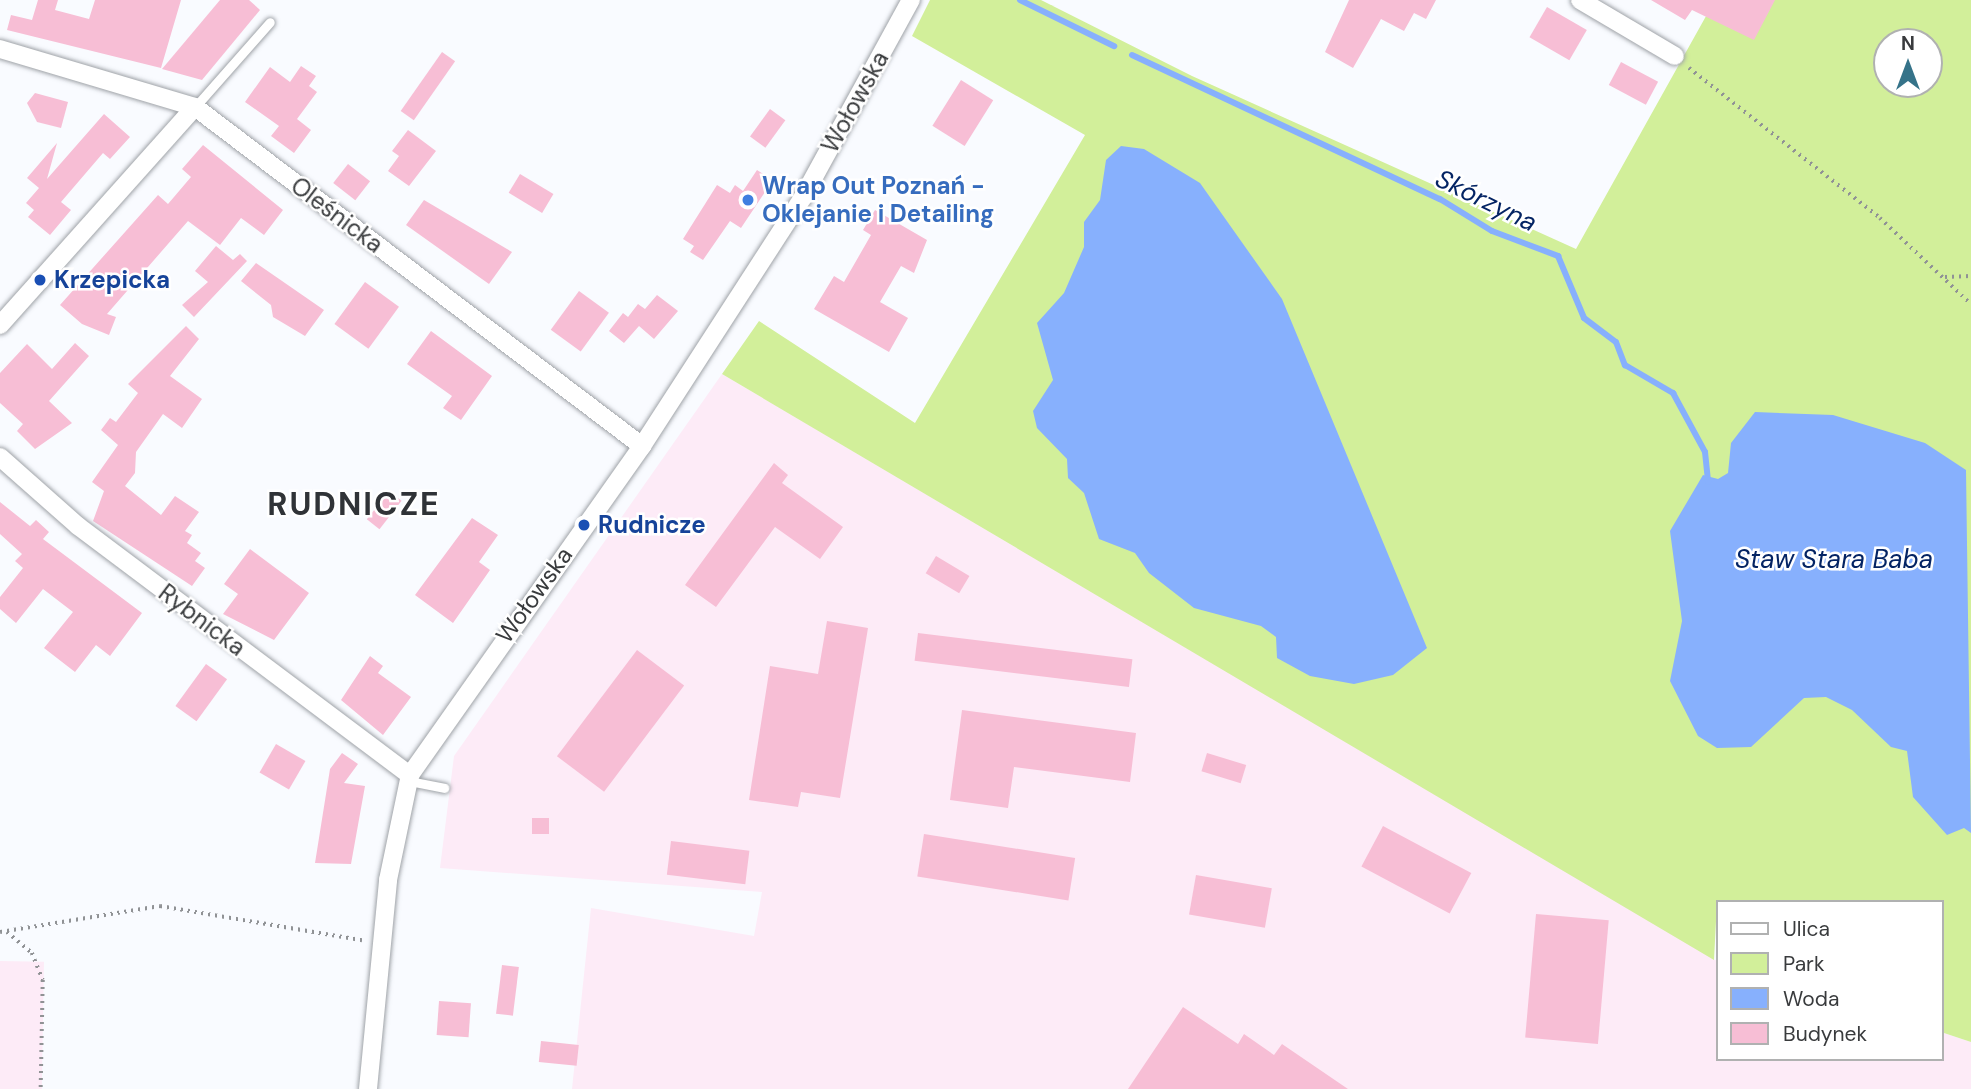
<!DOCTYPE html>
<html>
<head>
<meta charset="utf-8">
<style>
	body { margin:0 }
	#map { position:relative; width:1971px; height:1089px; overflow:hidden; background:#f9fbff; font-family:"DM Sans",sans-serif }
	div>[style] { position:absolute }
	[style*='--x'] { left:calc(var(--x)*1px); top:calc(var(--y)*1px); width:calc(var(--w)*1px); rotate:calc(var(--a)*1deg) }
	.industrial>* { inset:0; background:#fdebf7; transform-origin:0 0 }
	.green>* { inset:0; background:#d2ef9a }
	.water>* { inset:0; background:#87b0fd }
	.stream>* { height:6px; margin:-3px; padding:0 3px; transform-origin:3px; border-radius:3px; background:#87b0fd }
	.building>* { inset:0; background:#f7bed5; transform-origin:0 0 }
	.path>* { height:3.5px; margin-top:-1.75px; transform-origin:0; background:repeating-linear-gradient(90deg,#909295 0 2px,transparent 0 7px) }
	.roads { filter:drop-shadow(0 0 2px #9fa3a8) drop-shadow(0 0 2px #9fa3a8) }
	.lane>* { height:9px; margin:-4.5px; padding:0 4.5px; transform-origin:4.5px; border-radius:4.5px; background:#fff }
	.street>* { height:18px; margin:-9px; padding:0 9px; transform-origin:9px; border-radius:9px; background:#fff }
	.dots>* { width:19px; height:19px; translate:-50% -50%; box-sizing:border-box; border:4px solid #fff; border-radius:50% }
	span { translate:-50% -50%; white-space:nowrap; text-align:center; line-height:1.15; -webkit-text-stroke:5px #fff; paint-order:stroke }
	.street-label { font-size:24px; color:#393b3d }
	.shop-label { font-size:24px; color:#366cbe; font-weight:700 }
	.left { translate:0 -50%; text-align:left }
	.transit-label { font-size:24px; color:#164399; font-weight:700 }
	.water-label { font-size:26px; color:#042464; font-style:italic }
	.district-label { font-size:32px; color:#303337; font-weight:700; letter-spacing:2px }
	.legend { position:absolute; left:1716px; top:900px; width:228px; height:161px; box-sizing:border-box; background:#fff; border:2px solid #b0b1b1; margin:0; padding:9px 12px; list-style:none; font-size:21px; color:#393b3d }
	.legend li { display:flex; align-items:center; gap:14px; height:35px }
	.legend b { width:35px; border:2px solid #b0b1b1 }
	.north { position:absolute; left:1873px; top:28px; width:70px; height:70px; box-sizing:border-box; background:#fff; border:2px solid #b0b1b1; border-radius:50%; rotate:0deg; font-size:19px; font-weight:700; line-height:28px; text-align:center; color:#393b3d }
	.north::after { content:''; display:block; margin:auto; width:24px; height:32px; background:#357389; clip-path:polygon(50% 0,100% 100%,50% 72%,0 100%) }
</style>
</head>
<body>
<div id="map">
	<div class="industrial">
		<div style="clip-path:polygon(722px 374px,1717px 961px,1717px 1059px,1941px 1059px,1941px 1032px,1971px 1042px,1971px 1089px,572px 1089px,591px 908px,754px 936px,762px 892px,440px 868px,454px 756px)"></div>
		<div style="left:0;top:961px;width:44px;height:128px;rotate:1deg"></div>
	</div>
	<div class="green">
		<div style="clip-path:polygon(evenodd,930px 0,1041px 0,1192px 76px,1576px 249px,1715px 0,1971px 0,1971px 1042px,1941px 1032px,1941px 902px,1717px 902px,1714px 960px,722px 374px,759px 321px,915px 423px,1085px 135px,912px 36px,930px 0,1887px 42px,1929px 42px,1929px 84px,1887px 84px,1887px 42px)"></div>
	</div>
	<div class="water">
		<div style="clip-path:polygon(1121px 146px,1144px 149px,1200px 183px,1282px 299px,1427px 648px,1393px 675px,1354px 684px,1310px 676px,1277px 658px,1276px 637px,1261px 626px,1194px 608px,1149px 573px,1135px 553px,1099px 539px,1084px 493px,1068px 478px,1067px 459px,1037px 428px,1033px 411px,1053px 380px,1037px 323px,1064px 293px,1084px 247px,1084px 222px,1100px 200px,1106px 160px)"></div>
		<div style="clip-path:polygon(1755px 412px,1833px 415px,1925px 443px,1966px 470px,1971px 833px,1964px 828px,1947px 835px,1913px 797px,1907px 751px,1891px 747px,1852px 710px,1826px 697px,1804px 698px,1751px 747px,1717px 748px,1698px 736px,1670px 681px,1682px 621px,1670px 531px,1703px 475px,1718px 479px,1728px 473px,1731px 443px)"></div>
	</div>
	<div class="stream">
		<div style="--x:1020;--y:0;--w:105;--a:26.1"></div>
		<div style="--x:1132;--y:55;--w:340;--a:25.1"></div>
		<div style="--x:1440;--y:199;--w:61;--a:31.6"></div>
		<div style="--x:1492;--y:231;--w:71;--a:20.7"></div>
		<div style="--x:1558;--y:256;--w:67;--a:67.2"></div>
		<div style="--x:1584;--y:318;--w:40;--a:37"></div>
		<div style="--x:1616;--y:342;--w:25;--a:69"></div>
		<div style="--x:1625;--y:365;--w:56;--a:30.3"></div>
		<div style="--x:1673;--y:393;--w:67;--a:61.5"></div>
		<div style="--x:1705;--y:452;--w:30;--a:84"></div>
	</div>
	<div class="building">
		<div style="clip-path:polygon(38px 0,58px 0,55px 10px,89px 19px,95px 0,181px 0,161px 68px,7px 30px,11px 15px,32px 20px)"></div>
		<div style="clip-path:polygon(220px 0,249px 0,260px 10px,202px 80px,162px 69px)"></div>
		<div style="clip-path:polygon(1349px 0,1436px 0,1426px 19px,1414px 13px,1404px 31px,1381px 19px,1353px 68px,1325px 52px)"></div>
		<div style="clip-path:polygon(1651px 0,1775px 0,1754px 40px,1692px 10px,1685px 20px)"></div>
		<div style="left:1547px;top:7px;width:46px;height:35px;rotate:30deg"></div>
		<div style="left:442px;top:52px;width:16px;height:72px;rotate:35deg"></div>
		<div style="left:1621px;top:62px;width:42px;height:26px;rotate:28deg"></div>
		<div style="clip-path:polygon(301px 66px,316px 76px,309px 86px,317px 92px,297px 119px,311px 130px,294px 153px,271px 136px,279px 126px,245px 102px,270px 67px,290px 82px)"></div>
		<div style="left:961px;top:80px;width:38px;height:54px;rotate:32deg"></div>
		<div style="clip-path:polygon(35px 93px,68px 102px,61px 128px,37px 122px,27px 103px)"></div>
		<div style="left:770px;top:109px;width:19px;height:34px;rotate:36deg"></div>
		<div style="clip-path:polygon(104px 114px,130px 137px,110px 159px,103px 153px,61px 202px,71px 210px,50px 235px,28px 217px,34px 210px,26px 203px,39px 188px,27px 178px,57px 143px,47px 179px)"></div>
		<div style="clip-path:polygon(408px 130px,436px 151px,409px 186px,388px 171px,399px 156px,392px 151px)"></div>
		<div style="clip-path:polygon(203px 145px,283px 210px,264px 235px,241px 218px,220px 245px,188px 221px,107px 314px,116px 317px,109px 335px,82px 324px,60px 305px,158px 195px,168px 204px,191px 177px,182px 169px)"></div>
		<div style="left:348px;top:164px;width:28px;height:24px;rotate:38deg"></div>
		<div style="clip-path:polygon(757px 170px,773px 180px,741px 228px,730px 221px,703px 260px,690px 252px,694px 246px,683px 239px,717px 185px,730px 193px,735px 185px,743px 191px)"></div>
		<div style="left:520px;top:174px;width:39px;height:22px;rotate:31deg"></div>
		<div style="clip-path:polygon(424px 200px,512px 252px,489px 284px,406px 225px)"></div>
		<div style="clip-path:polygon(875px 210px,927px 240px,914px 273px,901px 266px,880px 302px,908px 318px,889px 352px,814px 309px,834px 276px,844px 282px,871px 235px,863px 230px)"></div>
		<div style="clip-path:polygon(216px 246px,233px 260px,240px 254px,247px 261px,194px 317px,182px 305px,208px 282px,195px 271px)"></div>
		<div style="clip-path:polygon(256px 263px,324px 310px,305px 336px,273px 317px,271px 305px,241px 281px)"></div>
		<div style="left:365px;top:282px;width:42px;height:52px;rotate:36deg"></div>
		<div style="left:579px;top:291px;width:37px;height:48px;rotate:36deg"></div>
		<div style="clip-path:polygon(657px 295px,678px 311px,654px 339px,639px 326px,624px 343px,609px 331px,623px 313px,628px 317px,638px 304px,645px 309px)"></div>
		<div style="clip-path:polygon(186px 326px,199px 339px,170px 376px,202px 399px,182px 428px,163px 414px,136px 452px,135px 473px,125px 486px,161px 515px,175px 496px,199px 512px,185px 531px,192px 535px,187px 543px,201px 553px,195px 561px,205px 568px,192px 586px,93px 521px,104px 491px,92px 482px,118px 445px,101px 430px,110px 418px,116px 422px,138px 393px,128px 384px)"></div>
		<div style="clip-path:polygon(431px 331px,492px 376px,461px 420px,443px 408px,452px 396px,407px 364px)"></div>
		<div style="clip-path:polygon(75px 343px,89px 356px,49px 401px,72px 423px,35px 449px,17px 431px,23px 424px,0 403px,0 373px,27px 344px,52px 369px)"></div>
		<div style="clip-path:polygon(774px 463px,788px 475px,782px 483px,843px 527px,820px 559px,775px 527px,716px 607px,685px 585px)"></div>
		<div style="left:389px;top:491px;width:16px;height:36px;rotate:38deg"></div>
		<div style="clip-path:polygon(0 502px,30px 526px,36px 520px,49px 532px,43px 539px,142px 613px,110px 656px,96px 645px,75px 672px,44px 648px,73px 612px,43px 589px,16px 623px,0 609px,0 597px,23px 568px,15px 561px,22px 554px,0 534px)"></div>
		<div style="clip-path:polygon(472px 518px,498px 535px,479px 562px,490px 570px,453px 623px,415px 595px)"></div>
		<div style="clip-path:polygon(250px 549px,309px 593px,274px 640px,223px 614px,238px 594px,224px 584px)"></div>
		<div style="left:936px;top:556px;width:39px;height:20px;rotate:31deg"></div>
		<div style="clip-path:polygon(827px 621px,868px 628px,840px 798px,801px 792px,798px 807px,749px 800px,770px 666px,818px 674px)"></div>
		<div style="left:918px;top:633px;width:216px;height:28px;rotate:7deg"></div>
		<div style="left:637px;top:650px;width:59px;height:133px;rotate:37deg"></div>
		<div style="clip-path:polygon(370px 656px,383px 666px,378px 673px,411px 697px,383px 735px,341px 700px)"></div>
		<div style="left:206px;top:664px;width:26px;height:52px;rotate:36deg"></div>
		<div style="clip-path:polygon(962px 710px,1136px 733px,1130px 782px,1014px 767px,1008px 808px,950px 800px)"></div>
		<div style="left:276px;top:744px;width:34px;height:33px;rotate:30deg"></div>
		<div style="clip-path:polygon(342px 753px,358px 764px,344px 783px,365px 786px,351px 864px,315px 863px,330px 769px)"></div>
		<div style="left:1207px;top:753px;width:41px;height:19px;rotate:17deg"></div>
		<div style="left:532px;top:818px;width:17px;height:16px"></div>
		<div style="left:1383px;top:826px;width:100px;height:46px;rotate:28deg"></div>
		<div style="left:924px;top:834px;width:153px;height:43px;rotate:9deg"></div>
		<div style="left:671px;top:841px;width:79px;height:34px;rotate:7deg"></div>
		<div style="left:1196px;top:875px;width:77px;height:40px;rotate:10deg"></div>
		<div style="left:1536px;top:914px;width:73px;height:124px;rotate:5deg"></div>
		<div style="left:502px;top:965px;width:17px;height:49px;rotate:7deg"></div>
		<div style="left:439px;top:1001px;width:32px;height:34px;rotate:4deg"></div>
		<div style="clip-path:polygon(1183px 1007px,1238px 1044px,1244px 1034px,1274px 1055px,1282px 1044px,1348px 1089px,1128px 1089px)"></div>
		<div style="left:541px;top:1041px;width:38px;height:21px;rotate:6deg"></div>
	</div>
	<div class="path">
		<div style="--x:1689;--y:68;--w:243;--a:38.1"></div>
		<div style="--x:1880;--y:218;--w:125;--a:43.4"></div>
		<div style="--x:1945;--y:277;--w:26;--a:-2"></div>
		<div style="--x:0;--y:932;--w:162;--a:-9.2"></div>
		<div style="--x:160;--y:906;--w:205;--a:9.6"></div>
		<div style="--x:7;--y:932;--w:33;--a:40"></div>
		<div style="--x:32;--y:953;--w:29;--a:68"></div>
		<div style="--x:43;--y:980;--w:109;--a:91.1"></div>
	</div>
	<div class="roads">
		<div class="lane">
			<div style="--x:195;--y:107;--w:113;--a:-48.6"></div>
			<div style="--x:409;--y:781;--w:36;--a:11"></div>
		</div>
		<div class="street">
			<div style="--x:1580;--y:0;--w:110;--a:30.5"></div>
			<div style="--x:0;--y:49;--w:203;--a:16.6"></div>
			<div style="--x:195;--y:107;--w:561;--a:37.18"></div>
			<div style="--x:0;--y:325;--w:292;--a:-48.2"></div>
			<div style="--x:0;--y:457;--w:104;--a:41.5"></div>
			<div style="--x:78;--y:526;--w:415;--a:36.9"></div>
			<div style="--x:368;--y:1089;--w:210;--a:-84.5"></div>
			<div style="--x:388;--y:880;--w:107;--a:-78.2"></div>
			<div style="--x:410;--y:775;--w:403;--a:-54.8"></div>
			<div style="--x:642;--y:446;--w:297;--a:-57.1"></div>
			<div style="--x:803;--y:197;--w:225;--a:-61.3"></div>
		</div>
	</div>
	<div class="dots">
		<div style="left:748px;top:200px;background:#3f7fe0"></div>
		<div style="left:40px;top:280px;background:#1a4fb4"></div>
		<div style="left:584px;top:525px;background:#1a4fb4"></div>
	</div>
	<div class="street-label">
		<span style="left:855px;top:102px;rotate:-61deg">Wołowska</span>
		<span style="left:337px;top:215px;rotate:37deg">Oleśnicka</span>
		<span style="left:534px;top:595px;rotate:-54deg">Wołowska</span>
		<span style="left:202px;top:620px;rotate:37deg">Rybnicka</span>
	</div>
	<div class="shop-label">
		<span class="left" style="left:762px;top:200px">Wrap Out Poznań -<br>Oklejanie i Detailing</span>
	</div>
	<div class="transit-label">
		<span class="left" style="left:54px;top:280px">Krzepicka</span>
		<span class="left" style="left:598px;top:525px">Rudnicze</span>
	</div>
	<div class="water-label">
		<span style="left:1486px;top:201px;rotate:26deg">Skórzyna</span>
		<span style="left:1834px;top:560px">Staw Stara Baba</span>
	</div>
	<div class="district-label">
		<span style="left:354px;top:504px">RUDNICZE</span>
	</div>
	<ul class="legend">
	<li><b style="height:9px;background:#fff"></b>Ulica</li>
	<li><b style="height:19px;background:#d2ef9a"></b>Park</li>
	<li><b style="height:19px;background:#87b0fd"></b>Woda</li>
	<li><b style="height:19px;background:#f7bed5"></b>Budynek</li>
	</ul>
	<div class="north">N</div>
</div>
</body>
</html>
